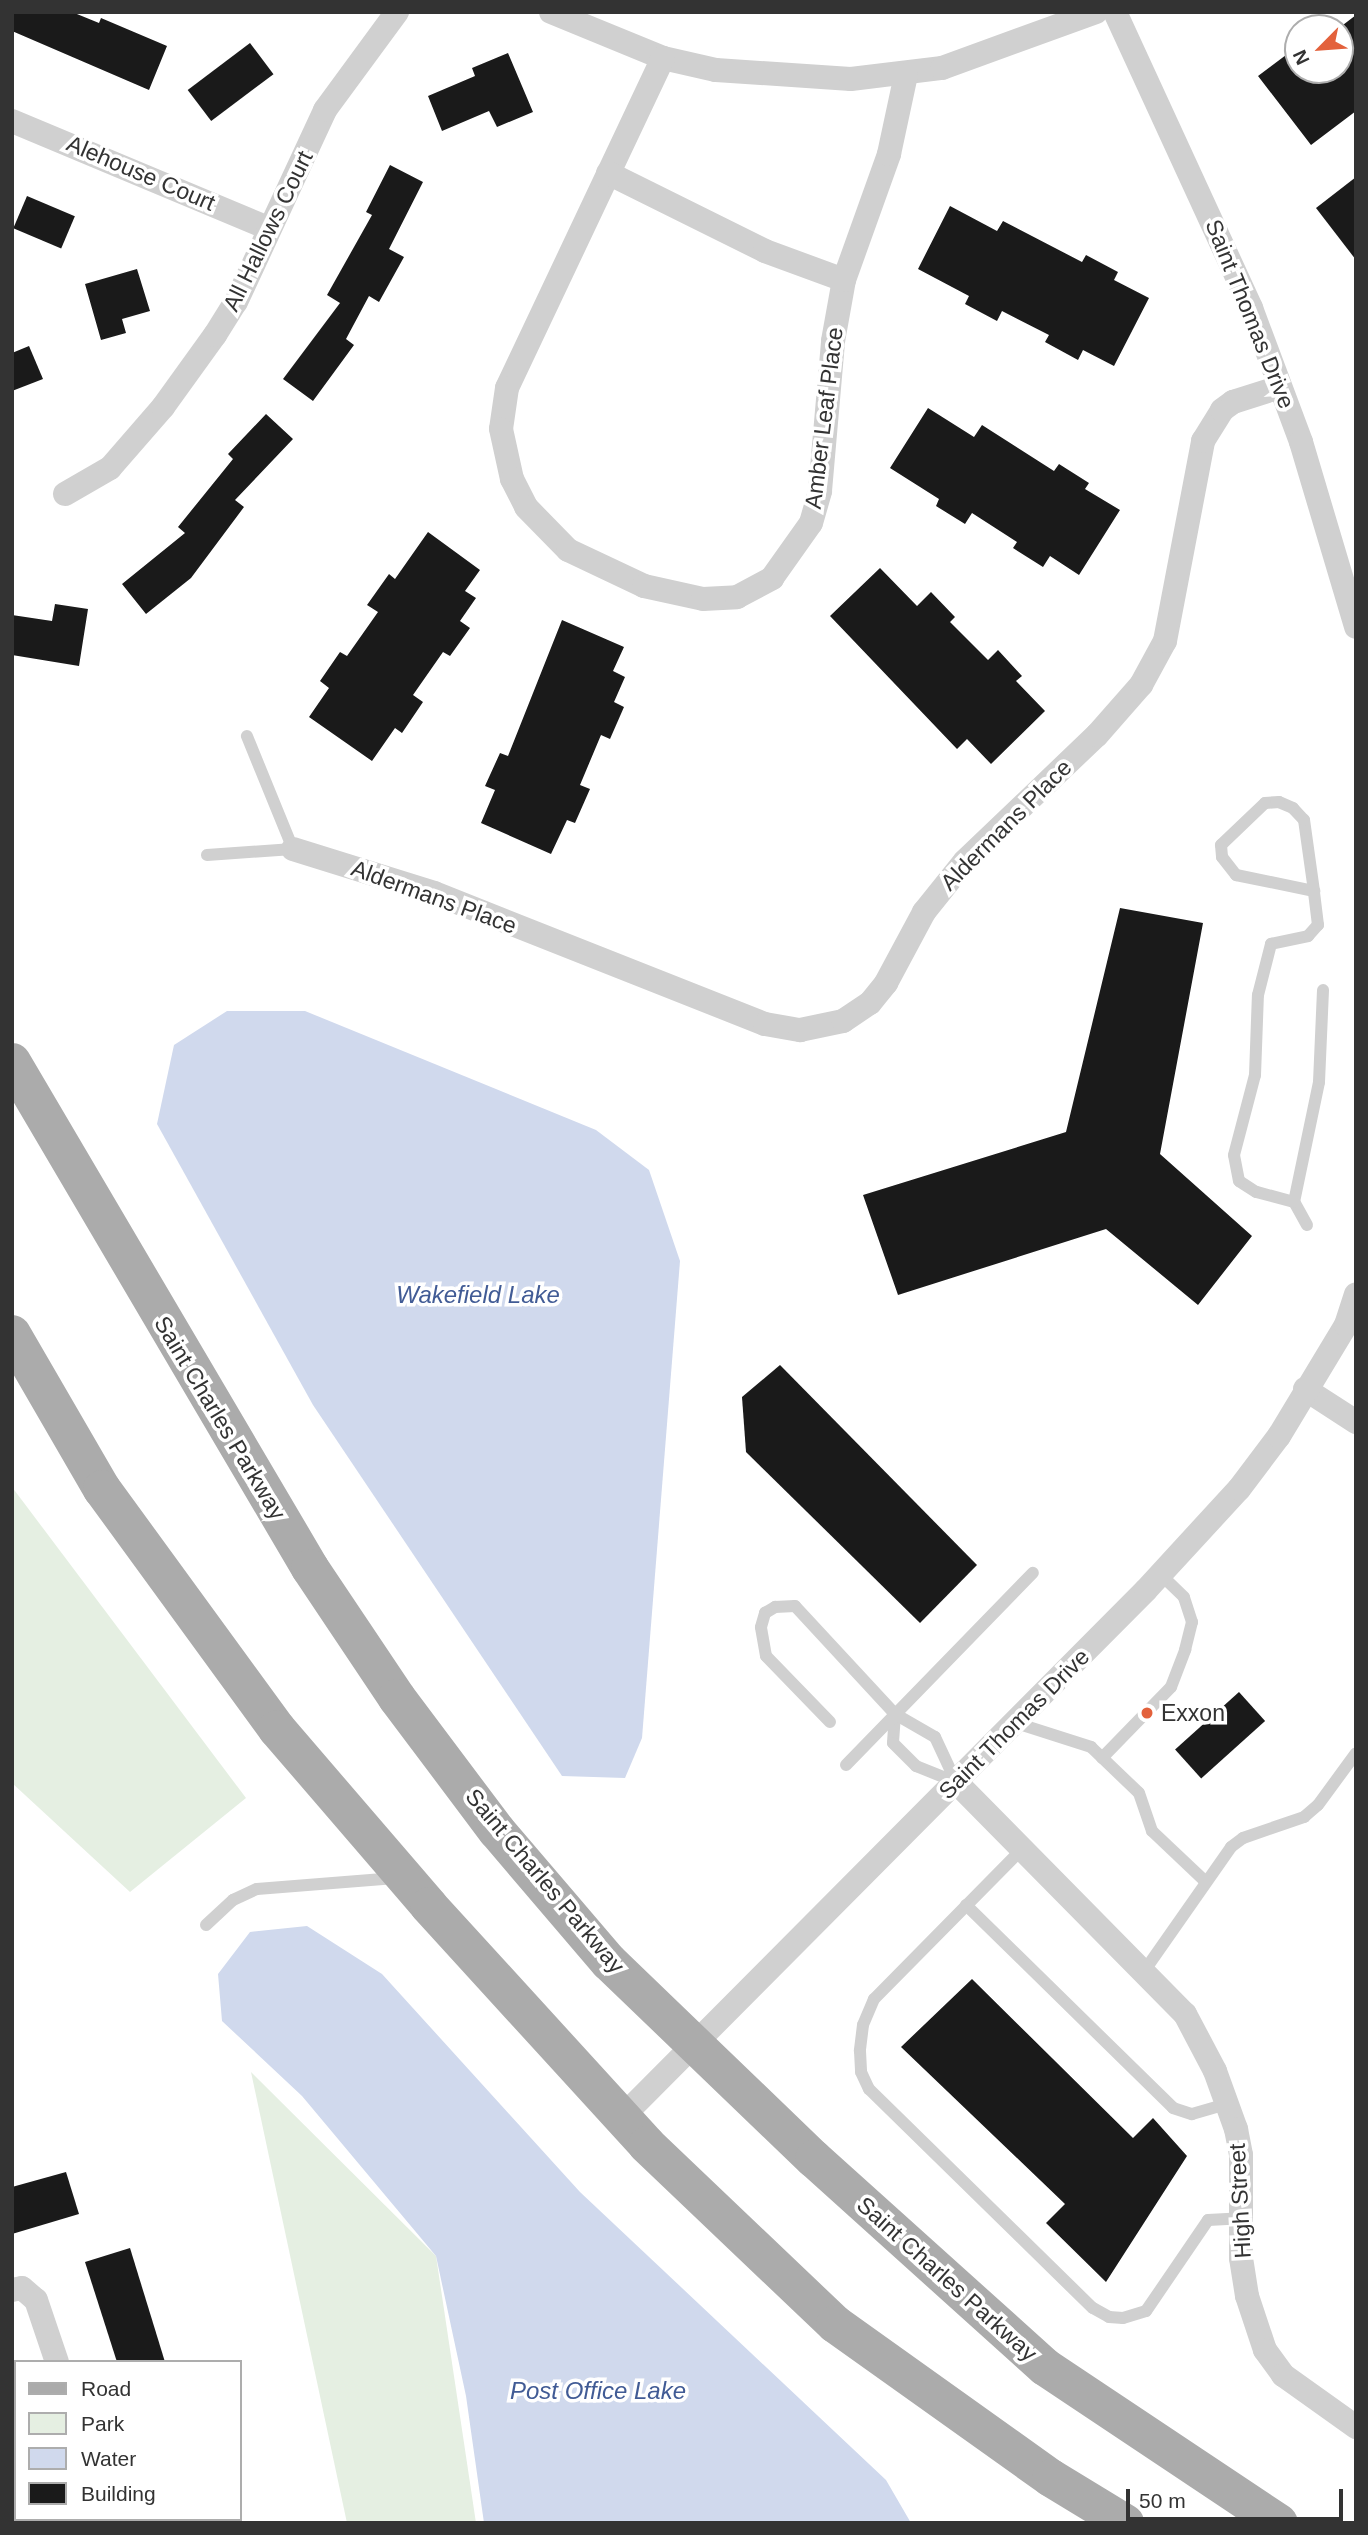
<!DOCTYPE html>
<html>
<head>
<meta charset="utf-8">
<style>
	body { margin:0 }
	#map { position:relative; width:1368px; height:2535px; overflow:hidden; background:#fff; font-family:Arial,sans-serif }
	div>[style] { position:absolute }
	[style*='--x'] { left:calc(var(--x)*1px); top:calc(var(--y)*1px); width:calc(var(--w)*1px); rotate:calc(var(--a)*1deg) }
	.green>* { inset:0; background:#e5efe2 }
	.water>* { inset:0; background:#d0d9ed }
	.building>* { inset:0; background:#1a1a1a; transform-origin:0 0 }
	.lane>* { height:12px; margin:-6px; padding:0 6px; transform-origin:6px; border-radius:6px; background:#d0d0d0 }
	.street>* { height:24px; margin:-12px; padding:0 12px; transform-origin:12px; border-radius:12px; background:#d0d0d0 }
	.primary>* { height:38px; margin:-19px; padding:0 19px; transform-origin:19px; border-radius:19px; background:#ababab }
	.dots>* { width:19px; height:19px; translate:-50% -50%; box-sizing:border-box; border:4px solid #fff; border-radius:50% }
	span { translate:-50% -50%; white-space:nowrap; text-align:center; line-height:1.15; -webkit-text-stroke:7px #fff; paint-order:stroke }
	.street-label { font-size:23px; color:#333 }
	.poi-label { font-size:23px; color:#333 }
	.left { translate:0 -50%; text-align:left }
	.water-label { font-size:24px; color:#415b95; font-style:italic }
	.frame { position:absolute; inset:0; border:14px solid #333; pointer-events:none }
	.legend { position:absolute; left:14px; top:2360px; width:228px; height:161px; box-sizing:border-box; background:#fff; border:2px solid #adadad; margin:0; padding:9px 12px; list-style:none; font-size:21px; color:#333 }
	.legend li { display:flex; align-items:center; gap:14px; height:35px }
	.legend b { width:35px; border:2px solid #adadad }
	.north { position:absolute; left:1284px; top:14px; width:70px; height:70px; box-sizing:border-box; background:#fff; border:2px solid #adadad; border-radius:50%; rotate:245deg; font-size:19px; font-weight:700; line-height:28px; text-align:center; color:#333 }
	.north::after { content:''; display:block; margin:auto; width:24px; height:32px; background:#e3613c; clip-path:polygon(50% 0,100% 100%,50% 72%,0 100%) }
	.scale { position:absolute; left:1126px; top:2489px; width:217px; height:32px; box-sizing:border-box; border:4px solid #333; border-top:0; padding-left:9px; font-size:21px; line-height:24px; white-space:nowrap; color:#333; -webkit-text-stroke:5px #fff; paint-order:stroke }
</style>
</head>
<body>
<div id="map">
	<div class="green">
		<div style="clip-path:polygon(12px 1487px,246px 1798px,130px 1892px,12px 1783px)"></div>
		<div style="clip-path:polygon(251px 2072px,436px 2256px,476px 2523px,347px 2523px)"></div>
	</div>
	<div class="water">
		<div style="clip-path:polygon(227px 1011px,305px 1011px,596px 1130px,649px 1170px,680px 1261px,642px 1738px,625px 1778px,562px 1776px,313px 1405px,157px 1124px,174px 1045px)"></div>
		<div style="clip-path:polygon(307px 1926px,382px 1974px,580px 2192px,886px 2480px,911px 2523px,484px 2523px,466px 2396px,436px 2256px,302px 2096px,222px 2021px,218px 1974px,250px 1932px)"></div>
	</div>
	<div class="building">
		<div style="clip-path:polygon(12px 12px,72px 12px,99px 23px,101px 18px,167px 46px,149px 90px,12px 31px)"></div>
		<div style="clip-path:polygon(1356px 15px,1356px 111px,1311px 145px,1258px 76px,1298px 46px,1298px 70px,1340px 70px,1339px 28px)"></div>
		<div style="left:250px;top:43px;width:39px;height:78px;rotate:53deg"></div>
		<div style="clip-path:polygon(508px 53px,533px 112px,497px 127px,489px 111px,442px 131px,428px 96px,475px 76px,472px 68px)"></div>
		<div style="clip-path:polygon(390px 165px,423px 182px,389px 249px,404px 257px,379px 302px,369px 296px,346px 339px,354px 345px,313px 401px,283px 379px,340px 303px,327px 295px,372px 215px,366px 212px)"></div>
		<div style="clip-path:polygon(1356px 177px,1356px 260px,1316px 208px)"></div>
		<div style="left:27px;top:196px;width:52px;height:35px;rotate:23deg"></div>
		<div style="clip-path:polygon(950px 206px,997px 231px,1003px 221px,1082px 262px,1086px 255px,1118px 272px,1114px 280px,1149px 298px,1114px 366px,1083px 350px,1078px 360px,1045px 342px,1049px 335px,1002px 311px,997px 321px,965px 304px,969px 296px,918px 269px)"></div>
		<div style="clip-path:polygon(137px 269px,150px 311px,122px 319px,126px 333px,101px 340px,85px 284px)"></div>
		<div style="clip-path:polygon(29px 346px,43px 379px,12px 391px,12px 353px)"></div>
		<div style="clip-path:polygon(928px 408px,974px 437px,982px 425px,1054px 471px,1059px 464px,1089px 483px,1085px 489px,1120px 510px,1079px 575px,1050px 556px,1043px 567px,1013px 548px,1017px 542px,972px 513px,965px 524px,936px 506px,939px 499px,890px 468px)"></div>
		<div style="clip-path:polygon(266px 414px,293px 439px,235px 500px,244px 507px,191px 578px,146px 614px,122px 584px,185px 533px,178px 527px,233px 459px,228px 454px)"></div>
		<div style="clip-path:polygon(428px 532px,480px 570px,465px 591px,476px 598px,460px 621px,470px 628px,450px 656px,443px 652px,413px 695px,423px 702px,402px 733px,395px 728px,372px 761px,309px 717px,329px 688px,320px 681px,340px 652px,347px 656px,378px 612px,367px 605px,389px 574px,395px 579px)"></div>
		<div style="clip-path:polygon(880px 568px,917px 606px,931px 592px,955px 617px,950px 622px,988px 660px,998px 650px,1022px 676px,1016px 681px,1045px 711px,991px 764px,967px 739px,957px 749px,830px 616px)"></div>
		<div style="clip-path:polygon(55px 604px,88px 609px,79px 666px,12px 655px,12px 615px,52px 621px)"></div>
		<div style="clip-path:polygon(562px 620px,624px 647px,613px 671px,625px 677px,614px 702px,624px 707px,610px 739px,601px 735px,580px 785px,590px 789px,575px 823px,567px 820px,551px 854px,481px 823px,495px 790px,485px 786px,500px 753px,508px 756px)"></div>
		<div style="clip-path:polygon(1120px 908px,1203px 923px,1160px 1154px,1252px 1236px,1198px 1305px,1106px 1229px,898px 1295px,863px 1195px,1066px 1132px)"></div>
		<div style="clip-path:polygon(780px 1365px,977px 1565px,920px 1623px,746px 1452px,742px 1397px)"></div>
		<div style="left:1239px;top:1692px;width:39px;height:86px;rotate:48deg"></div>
		<div style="clip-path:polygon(972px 1979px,1133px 2138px,1153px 2118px,1187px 2156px,1106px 2282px,1046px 2223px,1065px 2204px,901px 2047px)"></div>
		<div style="clip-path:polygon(66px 2172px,79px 2214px,12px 2234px,12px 2187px)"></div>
		<div style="clip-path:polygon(130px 2248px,165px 2362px,117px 2362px,85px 2262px)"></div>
	</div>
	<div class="lane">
		<div style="--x:207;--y:855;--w:86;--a:-4"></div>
		<div style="--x:293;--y:849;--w:122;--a:-112.2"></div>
		<div style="--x:1294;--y:1202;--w:39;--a:-165"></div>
		<div style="--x:1256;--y:1192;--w:20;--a:-147"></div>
		<div style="--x:1239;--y:1181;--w:26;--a:-101"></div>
		<div style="--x:1234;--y:1155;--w:83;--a:-75.3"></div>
		<div style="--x:1255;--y:1075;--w:80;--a:-87.9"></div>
		<div style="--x:1258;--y:995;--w:53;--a:-75.7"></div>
		<div style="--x:1271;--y:944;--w:38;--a:-12"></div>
		<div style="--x:1308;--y:936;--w:15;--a:-48"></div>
		<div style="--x:1318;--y:925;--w:34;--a:-97"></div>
		<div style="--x:1314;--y:891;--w:72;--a:-98"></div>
		<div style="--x:1304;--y:820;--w:16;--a:-133"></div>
		<div style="--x:1293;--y:808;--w:15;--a:-157"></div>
		<div style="--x:1279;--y:802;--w:14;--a:176"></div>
		<div style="--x:1265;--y:803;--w:61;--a:136.3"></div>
		<div style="--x:1221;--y:845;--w:12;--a:85"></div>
		<div style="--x:1222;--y:857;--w:23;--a:52"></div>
		<div style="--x:1236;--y:875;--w:80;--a:11.6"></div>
		<div style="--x:1307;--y:1225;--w:26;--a:-119"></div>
		<div style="--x:1294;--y:1202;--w:123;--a:-78.2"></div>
		<div style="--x:1319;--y:1082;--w:92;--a:-87.5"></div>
		<div style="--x:895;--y:1714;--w:29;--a:94"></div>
		<div style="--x:893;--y:1743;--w:33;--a:45"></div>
		<div style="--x:916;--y:1766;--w:43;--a:21.8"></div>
		<div style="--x:830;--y:1722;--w:92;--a:-134.1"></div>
		<div style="--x:766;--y:1656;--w:29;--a:-100"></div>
		<div style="--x:761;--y:1627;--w:15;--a:-74"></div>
		<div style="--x:765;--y:1613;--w:12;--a:-31"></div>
		<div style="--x:775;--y:1607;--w:20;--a:-3"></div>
		<div style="--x:795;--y:1606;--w:147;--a:47.2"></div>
		<div style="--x:895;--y:1714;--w:46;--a:29.9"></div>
		<div style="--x:935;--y:1737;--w:50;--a:65"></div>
		<div style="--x:1016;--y:1723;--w:79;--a:17.7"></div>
		<div style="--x:1091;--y:1747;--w:66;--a:43.8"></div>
		<div style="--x:1139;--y:1793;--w:40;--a:71.1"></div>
		<div style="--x:1152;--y:1831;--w:74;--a:43.4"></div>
		<div style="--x:1102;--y:1758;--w:99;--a:-45.8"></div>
		<div style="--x:1171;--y:1687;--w:40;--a:-69"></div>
		<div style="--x:1185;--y:1650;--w:29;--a:-76"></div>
		<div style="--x:1192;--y:1622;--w:26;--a:-108"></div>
		<div style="--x:1184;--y:1597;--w:33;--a:-136"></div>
		<div style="--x:846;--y:1765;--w:268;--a:-45.8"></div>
		<div style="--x:1024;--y:1847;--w:214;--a:134.6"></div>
		<div style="--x:874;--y:1999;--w:28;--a:113"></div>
		<div style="--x:863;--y:2025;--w:26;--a:97"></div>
		<div style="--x:860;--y:2051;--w:21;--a:87"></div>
		<div style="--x:861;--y:2072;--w:19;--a:65"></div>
		<div style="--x:869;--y:2089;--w:313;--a:44.4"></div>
		<div style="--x:1093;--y:2308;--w:18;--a:29"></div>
		<div style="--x:1109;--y:2317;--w:14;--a:4"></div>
		<div style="--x:1123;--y:2318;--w:24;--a:-17"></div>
		<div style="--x:1146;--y:2311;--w:110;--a:-55.7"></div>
		<div style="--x:1208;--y:2220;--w:33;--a:-3"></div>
		<div style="--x:966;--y:1905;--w:290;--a:44.4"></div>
		<div style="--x:1173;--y:2108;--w:20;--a:18"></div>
		<div style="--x:1192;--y:2114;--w:36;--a:-16"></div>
		<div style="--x:206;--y:1925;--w:37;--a:-43"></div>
		<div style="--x:233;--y:1900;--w:26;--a:-25"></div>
		<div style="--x:257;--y:1889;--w:139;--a:-4.5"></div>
		<div style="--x:1145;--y:1970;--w:150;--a:-55"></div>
		<div style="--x:1231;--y:1847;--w:15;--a:-37"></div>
		<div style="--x:1243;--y:1838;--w:65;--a:-19"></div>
		<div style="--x:1304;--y:1817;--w:18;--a:-41"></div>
		<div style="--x:1318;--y:1805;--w:64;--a:-53.8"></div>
	</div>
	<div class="street">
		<div style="--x:551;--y:12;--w:121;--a:22.3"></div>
		<div style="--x:663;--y:58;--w:54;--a:12.8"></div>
		<div style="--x:716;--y:70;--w:135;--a:3.8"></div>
		<div style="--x:851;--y:79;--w:92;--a:-6.9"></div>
		<div style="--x:942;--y:68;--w:164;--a:-20"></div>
		<div style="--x:1115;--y:12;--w:326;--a:65.3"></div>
		<div style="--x:1251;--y:308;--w:143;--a:69.5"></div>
		<div style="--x:1301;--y:442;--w:193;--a:73.4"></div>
		<div style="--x:663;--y:58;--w:365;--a:115.3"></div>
		<div style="--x:507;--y:388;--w:41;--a:98.3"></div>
		<div style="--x:501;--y:429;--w:51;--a:77.6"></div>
		<div style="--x:512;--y:479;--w:31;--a:63"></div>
		<div style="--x:526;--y:507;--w:60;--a:45.7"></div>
		<div style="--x:568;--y:550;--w:84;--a:25.3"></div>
		<div style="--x:644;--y:586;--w:60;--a:12.4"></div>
		<div style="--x:703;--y:599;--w:34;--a:-3"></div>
		<div style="--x:737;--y:597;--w:40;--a:-28"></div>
		<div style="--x:772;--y:578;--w:67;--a:-54.7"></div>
		<div style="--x:811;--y:523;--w:33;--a:-74"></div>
		<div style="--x:820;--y:491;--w:151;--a:-85"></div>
		<div style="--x:833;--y:341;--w:62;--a:-79.8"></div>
		<div style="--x:844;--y:280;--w:134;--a:-70.3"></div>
		<div style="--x:889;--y:154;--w:81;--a:-77.9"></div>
		<div style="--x:12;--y:121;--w:277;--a:22.7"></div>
		<div style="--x:608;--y:173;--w:175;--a:26.4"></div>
		<div style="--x:765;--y:251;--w:84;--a:20.2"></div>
		<div style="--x:65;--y:494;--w:52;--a:-30"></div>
		<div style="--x:110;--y:468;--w:81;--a:-49"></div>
		<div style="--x:163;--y:407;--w:89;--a:-54.2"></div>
		<div style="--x:215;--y:335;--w:39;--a:-58"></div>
		<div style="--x:236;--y:302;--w:212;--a:-65.1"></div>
		<div style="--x:325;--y:110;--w:122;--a:-53.7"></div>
		<div style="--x:293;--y:849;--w:148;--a:17.3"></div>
		<div style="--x:434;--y:893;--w:356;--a:21.6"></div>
		<div style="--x:765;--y:1024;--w:36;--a:10"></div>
		<div style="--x:800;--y:1030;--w:44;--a:-11.8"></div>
		<div style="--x:843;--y:1021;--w:32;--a:-34"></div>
		<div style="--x:870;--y:1003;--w:26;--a:-51"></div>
		<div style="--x:886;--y:983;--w:81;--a:-61.8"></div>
		<div style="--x:924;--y:912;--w:65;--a:-51.2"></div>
		<div style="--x:965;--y:861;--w:182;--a:-43.7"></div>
		<div style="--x:1097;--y:735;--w:67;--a:-48.7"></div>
		<div style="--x:1141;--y:685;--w:50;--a:-61.4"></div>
		<div style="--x:1165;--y:641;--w:204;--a:-79.2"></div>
		<div style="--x:1203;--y:441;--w:36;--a:-58"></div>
		<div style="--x:1222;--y:410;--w:14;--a:-36"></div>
		<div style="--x:1233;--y:402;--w:49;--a:-17.7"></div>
		<div style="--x:1305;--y:1389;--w:61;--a:32.9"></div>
		<div style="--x:956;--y:1782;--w:326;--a:45.4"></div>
		<div style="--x:1185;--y:2014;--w:64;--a:62.2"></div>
		<div style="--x:1215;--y:2071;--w:62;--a:70.1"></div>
		<div style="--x:1236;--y:2129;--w:26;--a:79"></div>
		<div style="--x:1241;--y:2155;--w:103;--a:90"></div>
		<div style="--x:1241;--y:2258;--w:38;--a:81"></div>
		<div style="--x:1247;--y:2296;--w:57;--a:71.6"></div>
		<div style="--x:1265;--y:2350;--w:31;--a:54"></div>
		<div style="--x:1283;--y:2375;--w:90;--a:35.5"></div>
		<div style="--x:624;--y:2115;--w:740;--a:-45.16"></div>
		<div style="--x:1146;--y:1590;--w:137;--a:-47.4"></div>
		<div style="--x:1239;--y:1489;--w:66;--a:-53"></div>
		<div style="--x:1279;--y:1436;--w:130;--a:-58.9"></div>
		<div style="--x:1346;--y:1325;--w:32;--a:-72"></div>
		<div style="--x:12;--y:2290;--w:10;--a:-11"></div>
		<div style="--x:22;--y:2288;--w:18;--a:41"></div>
		<div style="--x:36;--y:2300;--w:65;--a:71.3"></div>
		<div style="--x:12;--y:2501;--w:4;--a:-14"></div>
	</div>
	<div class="primary">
		<div style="--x:12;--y:1062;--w:587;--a:59.5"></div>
		<div style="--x:310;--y:1568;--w:156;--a:56.2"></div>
		<div style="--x:397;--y:1698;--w:166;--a:53.1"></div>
		<div style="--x:497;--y:1831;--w:172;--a:49.5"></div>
		<div style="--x:609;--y:1962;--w:284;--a:43.9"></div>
		<div style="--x:814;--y:2159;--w:311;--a:42"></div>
		<div style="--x:1045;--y:2367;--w:281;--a:33.7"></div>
		<div style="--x:12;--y:1334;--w:179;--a:59.9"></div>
		<div style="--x:102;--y:1489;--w:297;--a:53.9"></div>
		<div style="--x:277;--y:1729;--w:233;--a:49.3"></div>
		<div style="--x:429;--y:1906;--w:323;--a:47.6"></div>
		<div style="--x:647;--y:2145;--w:260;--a:43.6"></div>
		<div style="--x:835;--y:2324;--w:265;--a:35.5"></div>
		<div style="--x:1051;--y:2478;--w:87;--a:31.3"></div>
	</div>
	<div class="dots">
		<div style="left:1147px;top:1713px;background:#e3613c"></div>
	</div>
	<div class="street-label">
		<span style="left:141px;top:173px;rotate:23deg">Alehouse Court</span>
		<span style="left:268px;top:231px;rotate:-64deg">All Hallows Court</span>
		<span style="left:1250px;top:314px;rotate:68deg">Saint Thomas Drive</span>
		<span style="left:824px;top:418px;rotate:-83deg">Amber Leaf Place</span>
		<span style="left:1006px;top:825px;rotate:-45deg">Aldermans Place</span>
		<span style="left:434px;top:897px;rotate:20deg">Aldermans Place</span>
		<span style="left:220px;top:1418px;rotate:59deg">Saint Charles Parkway</span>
		<span style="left:1014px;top:1724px;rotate:-45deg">Saint Thomas Drive</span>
		<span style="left:545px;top:1881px;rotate:50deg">Saint Charles Parkway</span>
		<span style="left:1240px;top:2201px;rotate:-93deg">High Street</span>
		<span style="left:947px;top:2279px;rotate:42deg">Saint Charles Parkway</span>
	</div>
	<div class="poi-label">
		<span class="left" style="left:1161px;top:1713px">Exxon</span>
	</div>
	<div class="water-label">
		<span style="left:478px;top:1295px">Wakefield Lake</span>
		<span style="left:598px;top:2391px">Post Office Lake</span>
	</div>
	<div class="frame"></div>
	<ul class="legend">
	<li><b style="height:9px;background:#ababab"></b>Road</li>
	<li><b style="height:19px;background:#e5efe2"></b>Park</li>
	<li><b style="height:19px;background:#d0d9ed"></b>Water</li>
	<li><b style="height:19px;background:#1a1a1a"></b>Building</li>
	</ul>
	<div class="north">N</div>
	<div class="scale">50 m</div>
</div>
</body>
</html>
